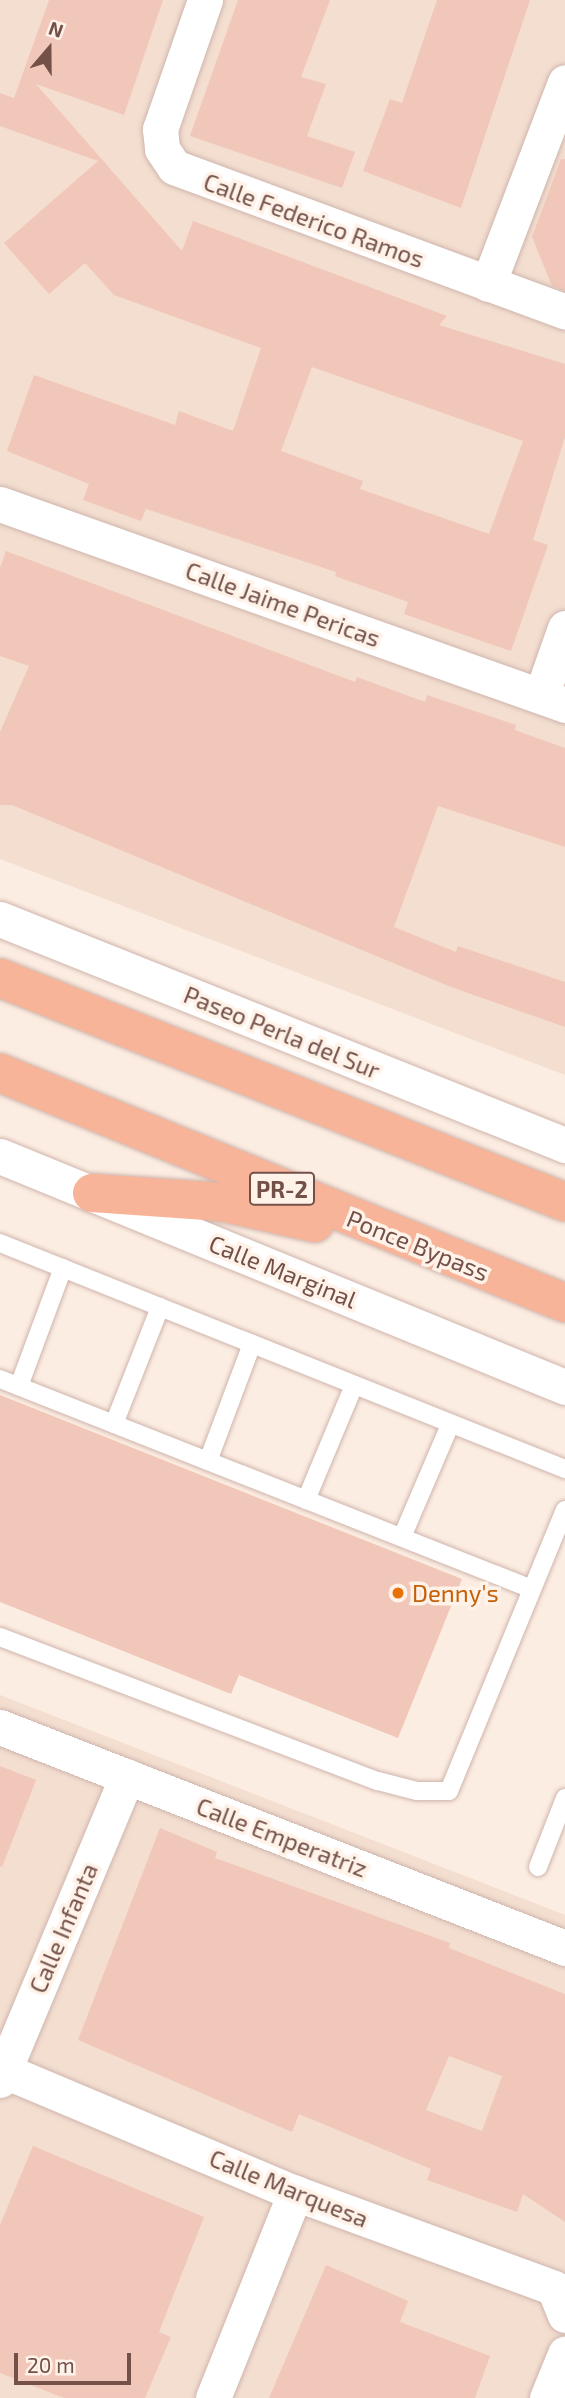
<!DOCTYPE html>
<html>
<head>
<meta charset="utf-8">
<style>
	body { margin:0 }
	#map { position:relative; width:565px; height:2398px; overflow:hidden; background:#fcede2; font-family:"Exo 2",sans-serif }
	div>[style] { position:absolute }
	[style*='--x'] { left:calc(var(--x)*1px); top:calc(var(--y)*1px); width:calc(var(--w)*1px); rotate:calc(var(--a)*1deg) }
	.residential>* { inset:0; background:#f3ded0 }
	.building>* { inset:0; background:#f1c7b9 }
	.roads { filter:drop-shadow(0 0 2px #cfb5ac) drop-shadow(0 0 2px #cfb5ac) }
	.service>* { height:18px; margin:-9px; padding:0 9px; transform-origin:9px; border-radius:9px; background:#fff }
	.minor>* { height:35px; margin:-17.5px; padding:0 17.5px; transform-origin:17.5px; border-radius:17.5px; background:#fff }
	.trunk>* { height:38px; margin:-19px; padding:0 19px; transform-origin:19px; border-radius:19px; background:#f8b499 }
	.dots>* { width:19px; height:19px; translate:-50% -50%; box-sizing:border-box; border:4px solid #fff2e8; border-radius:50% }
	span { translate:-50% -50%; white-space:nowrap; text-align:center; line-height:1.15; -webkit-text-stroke:7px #fff2e8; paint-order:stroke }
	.shield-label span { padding:2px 5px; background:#fff2e8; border:2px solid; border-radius:5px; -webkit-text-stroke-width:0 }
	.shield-label { font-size:23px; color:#735149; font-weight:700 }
	.street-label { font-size:24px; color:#735149 }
	.food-label { font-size:24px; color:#c56008 }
	.left { translate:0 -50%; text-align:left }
	.north { position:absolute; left:14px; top:14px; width:70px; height:70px; -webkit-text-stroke:5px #fff2e8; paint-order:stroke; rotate:20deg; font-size:19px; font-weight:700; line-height:28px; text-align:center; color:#735149 }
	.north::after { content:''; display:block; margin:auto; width:24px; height:32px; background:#735149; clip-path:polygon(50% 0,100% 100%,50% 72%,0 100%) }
	.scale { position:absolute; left:14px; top:2353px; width:117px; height:32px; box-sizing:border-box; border:4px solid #735149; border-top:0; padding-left:9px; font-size:21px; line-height:24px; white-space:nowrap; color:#735149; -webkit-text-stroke:5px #fff2e8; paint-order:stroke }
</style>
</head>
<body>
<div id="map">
	<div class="residential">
		<div style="clip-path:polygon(0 0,565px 0,565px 1075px,0 859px)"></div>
		<div style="clip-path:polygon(0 1695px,565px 1915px,565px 2398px,0 2398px)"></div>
	</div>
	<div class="building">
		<div style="clip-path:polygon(evenodd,49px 0,163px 0,124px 115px,36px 84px,182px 251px,193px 221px,447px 316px,439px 325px,565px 364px,565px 437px,533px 540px,548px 545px,511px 651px,404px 614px,408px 602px,335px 576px,336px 572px,146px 509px,141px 521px,83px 500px,89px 484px,7px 451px,34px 375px,175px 425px,179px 411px,233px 431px,261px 348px,114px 295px,85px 263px,49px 294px,4px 243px,98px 161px,0 126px,0 93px,14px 98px,49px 0,312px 367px,523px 441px,489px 534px,360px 489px,363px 481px,281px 451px,312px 367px)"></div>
		<div style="clip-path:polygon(238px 0,330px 0,301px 77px,326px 84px,307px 136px,355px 152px,342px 188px,190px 136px)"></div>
		<div style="clip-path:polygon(437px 0,530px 0,461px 208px,363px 171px,390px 99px,402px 103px)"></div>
		<div style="clip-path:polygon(561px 159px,565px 159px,565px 291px,552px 286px,532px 237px)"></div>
		<div style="clip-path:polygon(6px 551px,355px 682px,357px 677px,425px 702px,427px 695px,516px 725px,515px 730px,565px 748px,565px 847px,438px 806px,394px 927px,456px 952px,458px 946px,565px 982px,565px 1027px,451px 987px,12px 805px,0 805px,0 732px,29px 666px,0 656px,0 568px)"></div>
		<div style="clip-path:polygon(0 1395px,462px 1579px,398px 1738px,239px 1675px,231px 1694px,0 1602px)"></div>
		<div style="clip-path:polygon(0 1766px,36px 1780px,2px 1867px,0 1866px)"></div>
		<div style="clip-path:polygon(evenodd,160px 1828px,217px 1852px,215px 1858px,450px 1943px,449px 1948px,565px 1994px,565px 2222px,523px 2194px,517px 2212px,427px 2180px,431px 2169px,299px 2114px,292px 2132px,78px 2040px,160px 1828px,449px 2056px,502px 2076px,482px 2131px,426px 2110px,449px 2056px)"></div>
		<div style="clip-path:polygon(33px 2146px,204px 2217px,159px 2332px,171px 2337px,145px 2398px,64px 2398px,0 2373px,0 2225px)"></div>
		<div style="clip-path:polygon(326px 2265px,408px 2301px,400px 2322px,490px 2356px,475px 2398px,269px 2398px)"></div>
	</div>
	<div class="roads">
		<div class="service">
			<div style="--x:0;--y:1243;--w:609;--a:21.8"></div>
			<div style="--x:0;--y:1379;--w:572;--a:21.54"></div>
			<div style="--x:19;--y:1386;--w:126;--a:-69.6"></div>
			<div style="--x:114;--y:1424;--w:126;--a:-68.5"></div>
			<div style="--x:208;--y:1461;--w:125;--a:-69.4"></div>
			<div style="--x:306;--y:1500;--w:125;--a:-67.3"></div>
			<div style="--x:402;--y:1537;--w:122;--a:-66.8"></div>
			<div style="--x:0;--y:1637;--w:404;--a:20.9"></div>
			<div style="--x:378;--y:1781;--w:40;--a:14.4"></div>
			<div style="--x:417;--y:1791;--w:32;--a:0"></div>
			<div style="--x:449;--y:1791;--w:304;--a:-67.6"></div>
			<div style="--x:538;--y:1867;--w:74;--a:-68.6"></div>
		</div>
		<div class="minor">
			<div style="--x:205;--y:0;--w:137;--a:109.2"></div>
			<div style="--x:160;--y:129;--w:20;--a:84"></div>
			<div style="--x:162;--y:149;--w:22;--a:56"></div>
			<div style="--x:174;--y:167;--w:417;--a:20.3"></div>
			<div style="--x:488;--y:284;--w:216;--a:-69.1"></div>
			<div style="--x:0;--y:504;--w:600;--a:19.58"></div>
			<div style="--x:541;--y:696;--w:72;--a:-70.6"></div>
			<div style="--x:0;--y:919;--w:609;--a:21.8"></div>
			<div style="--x:0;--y:1156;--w:610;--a:22.24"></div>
			<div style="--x:0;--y:1727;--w:607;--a:21.36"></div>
			<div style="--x:0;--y:2069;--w:320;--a:22.8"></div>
			<div style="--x:295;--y:2193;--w:276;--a:20.1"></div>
			<div style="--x:554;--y:2288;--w:29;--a:68"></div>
			<div style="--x:0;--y:2080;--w:329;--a:-67.3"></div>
			<div style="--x:213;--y:2398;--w:221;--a:-68.2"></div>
			<div style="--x:547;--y:2398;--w:48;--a:-67.8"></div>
		</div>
		<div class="trunk">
			<div style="--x:0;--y:978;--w:608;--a:21.63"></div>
			<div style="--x:0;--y:1073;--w:610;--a:22.15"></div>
			<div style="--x:92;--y:1193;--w:129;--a:4"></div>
			<div style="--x:221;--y:1202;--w:96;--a:12.6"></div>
		</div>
	</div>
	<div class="dots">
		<div style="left:398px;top:1593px;background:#e8710a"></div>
	</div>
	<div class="shield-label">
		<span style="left:282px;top:1189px">PR-2</span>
	</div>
	<div class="street-label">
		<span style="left:314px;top:220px;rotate:20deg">Calle Federico Ramos</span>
		<span style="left:283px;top:604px;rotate:20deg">Calle Jaime Pericas</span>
		<span style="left:282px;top:1032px;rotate:22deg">Paseo Perla del Sur</span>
		<span style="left:418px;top:1245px;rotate:22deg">Ponce Bypass</span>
		<span style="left:283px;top:1271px;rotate:22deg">Calle Marginal</span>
		<span style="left:282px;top:1837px;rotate:21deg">Calle Emperatriz</span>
		<span style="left:63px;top:1928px;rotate:-67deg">Calle Infanta</span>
		<span style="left:289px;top:2188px;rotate:22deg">Calle Marquesa</span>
	</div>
	<div class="food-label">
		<span class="left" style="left:412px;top:1593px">Denny's</span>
	</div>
	<div class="north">N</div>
	<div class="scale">20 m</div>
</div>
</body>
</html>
